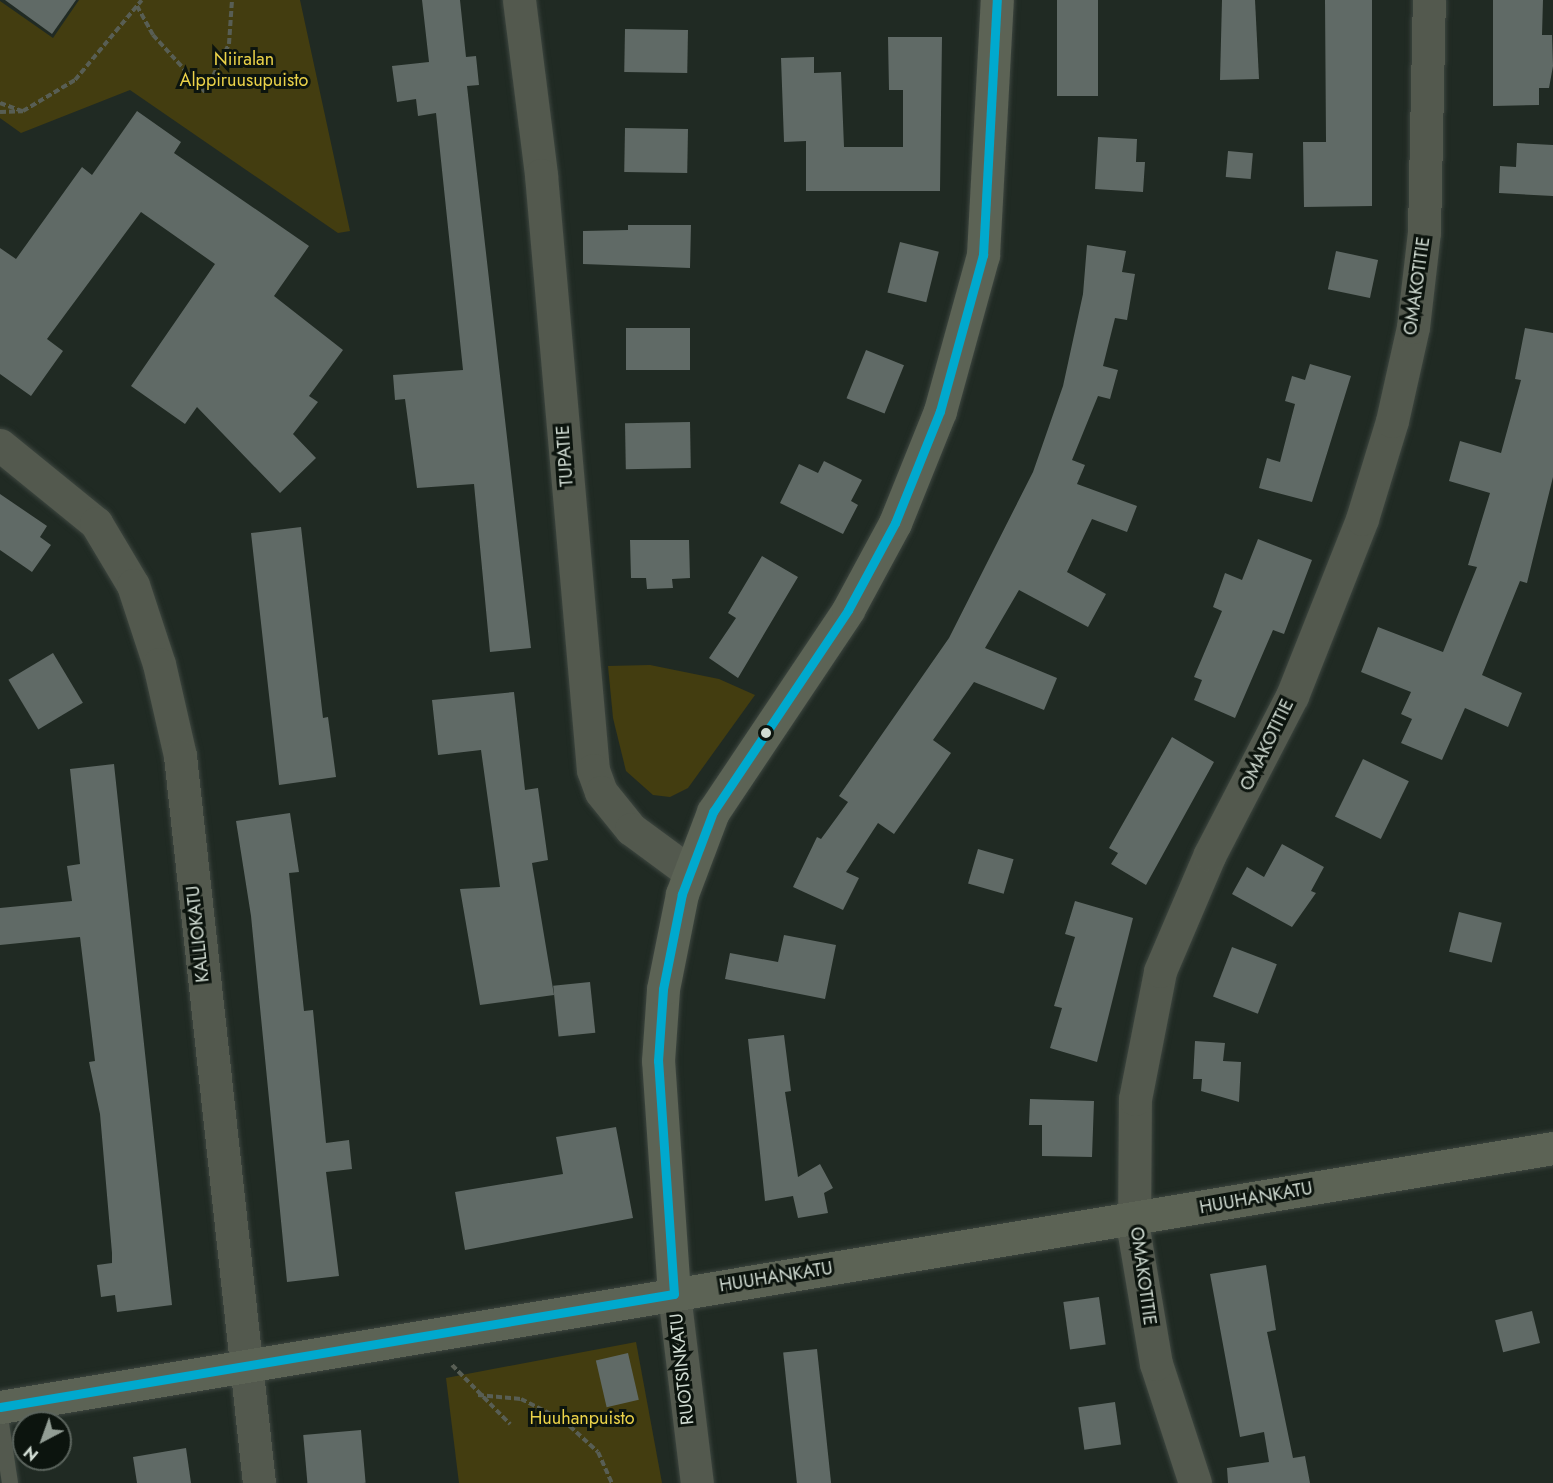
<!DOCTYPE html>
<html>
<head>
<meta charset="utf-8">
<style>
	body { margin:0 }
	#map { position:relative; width:1553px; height:1483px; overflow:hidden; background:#202a23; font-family:Jost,sans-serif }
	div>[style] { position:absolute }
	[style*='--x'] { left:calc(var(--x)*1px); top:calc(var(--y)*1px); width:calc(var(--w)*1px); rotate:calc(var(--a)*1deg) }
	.green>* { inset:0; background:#433d10 }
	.building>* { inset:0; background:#606a66; transform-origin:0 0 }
	.path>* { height:4px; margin-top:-2px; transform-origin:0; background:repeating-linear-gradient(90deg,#585e54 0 6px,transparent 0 9px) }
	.roads { filter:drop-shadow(0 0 2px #3d4640) drop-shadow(0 0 2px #3d4640) }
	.lane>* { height:16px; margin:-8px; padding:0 8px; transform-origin:8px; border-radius:8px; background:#53594e }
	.street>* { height:33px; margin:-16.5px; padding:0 16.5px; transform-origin:16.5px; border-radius:16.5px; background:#53594e }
	.secondary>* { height:33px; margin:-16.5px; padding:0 16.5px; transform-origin:16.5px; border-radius:16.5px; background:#5c6355 }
	.bus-1>* { height:9px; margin:-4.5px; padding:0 4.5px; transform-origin:4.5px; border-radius:4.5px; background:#00a9ce }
	.dots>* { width:16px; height:16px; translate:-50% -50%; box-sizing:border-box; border:3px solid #0c140e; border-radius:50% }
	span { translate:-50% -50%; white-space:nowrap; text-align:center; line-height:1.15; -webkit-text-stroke:6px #0c140e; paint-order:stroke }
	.park-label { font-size:18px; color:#ecd349 }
	.street-label { font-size:18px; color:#d1dcd3 }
	.north { position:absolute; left:12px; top:1411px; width:60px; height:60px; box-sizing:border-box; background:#0c140e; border:2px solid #5b645d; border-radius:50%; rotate:221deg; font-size:16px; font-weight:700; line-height:24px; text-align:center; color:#d1dcd3 }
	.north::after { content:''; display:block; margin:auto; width:21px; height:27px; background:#939e95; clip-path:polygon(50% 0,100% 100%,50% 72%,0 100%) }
</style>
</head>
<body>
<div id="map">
	<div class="green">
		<div style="clip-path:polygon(79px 0,300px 0,350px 231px,338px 233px,130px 90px,21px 133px,0 118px,0 1px,53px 38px)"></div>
		<div style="clip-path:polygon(650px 665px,719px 679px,755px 695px,688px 788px,670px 797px,653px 795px,626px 771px,613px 718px,608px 666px)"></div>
		<div style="clip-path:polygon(636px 1342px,662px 1483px,459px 1483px,446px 1378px)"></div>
	</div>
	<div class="building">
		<div style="clip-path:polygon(5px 0,76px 0,52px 34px)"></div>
		<div style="clip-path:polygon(422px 0,460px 0,466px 57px,476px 56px,479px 85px,467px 86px,531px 648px,490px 652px,474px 484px,417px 488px,405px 399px,395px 400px,393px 375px,463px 370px,436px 113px,418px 116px,416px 99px,397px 102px,392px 66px,429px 62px)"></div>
		<div style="left:1057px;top:0;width:41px;height:96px"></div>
		<div style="clip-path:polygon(1222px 0,1255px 0,1259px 79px,1220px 80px)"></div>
		<div style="clip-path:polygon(1325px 0,1372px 0,1372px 206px,1304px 207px,1303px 142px,1326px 142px)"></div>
		<div style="clip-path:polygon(1493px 0,1543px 0,1542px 35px,1552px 35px,1553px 66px,1549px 88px,1539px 88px,1539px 105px,1493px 106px)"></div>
		<div style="left:625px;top:29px;width:63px;height:43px;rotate:1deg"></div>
		<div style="clip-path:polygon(888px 37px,942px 37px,940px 191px,806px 191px,806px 141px,784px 142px,781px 58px,814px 57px,814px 73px,841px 72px,844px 147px,903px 147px,903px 90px,889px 90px)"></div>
		<div style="clip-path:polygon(137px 111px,181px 142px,174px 153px,309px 246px,274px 296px,343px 350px,309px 396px,318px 402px,293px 434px,316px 458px,280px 493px,197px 407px,185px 424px,131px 386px,215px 264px,141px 212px,47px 339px,63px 351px,31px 396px,0 374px,0 248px,16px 259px,82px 167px,92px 175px)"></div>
		<div style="left:625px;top:128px;width:63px;height:44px;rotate:1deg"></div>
		<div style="clip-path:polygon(1098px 137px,1137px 139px,1136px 162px,1145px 162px,1143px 192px,1095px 189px)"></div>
		<div style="clip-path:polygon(1517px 143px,1553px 145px,1553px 196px,1499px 193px,1500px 166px,1516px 167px)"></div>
		<div style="left:1228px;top:151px;width:25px;height:26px;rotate:5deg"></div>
		<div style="clip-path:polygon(628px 225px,691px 225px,690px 268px,583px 264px,583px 231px,628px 230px)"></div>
		<div style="left:900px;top:242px;width:40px;height:52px;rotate:14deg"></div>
		<div style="clip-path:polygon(1087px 245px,1126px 251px,1122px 272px,1135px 274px,1127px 320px,1115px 318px,1103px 366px,1118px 370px,1110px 399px,1098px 396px,1072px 460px,1085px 465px,1077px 484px,1137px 506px,1127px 532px,1092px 519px,1067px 572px,1106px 594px,1088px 627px,1019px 590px,985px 648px,1057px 678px,1044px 710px,974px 682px,933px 740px,951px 753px,894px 834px,878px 823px,846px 872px,859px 878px,843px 910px,793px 887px,817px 837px,821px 839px,848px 802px,839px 796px,949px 638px,1033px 472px,1063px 386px,1083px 294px)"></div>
		<div style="left:1336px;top:251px;width:43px;height:39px;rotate:12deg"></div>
		<div style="left:690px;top:328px;width:42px;height:64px;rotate:90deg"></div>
		<div style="clip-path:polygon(1525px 328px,1553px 333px,1553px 477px,1527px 583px,1520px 581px,1482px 675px,1522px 693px,1508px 727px,1465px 708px,1442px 760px,1401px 743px,1412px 719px,1401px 714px,1411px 692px,1361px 672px,1378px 627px,1443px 652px,1477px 567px,1468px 565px,1490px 493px,1449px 481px,1460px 441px,1501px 453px,1521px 380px,1515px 379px)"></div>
		<div style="left:866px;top:350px;width:41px;height:52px;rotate:22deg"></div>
		<div style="clip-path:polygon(1310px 364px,1351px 376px,1312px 502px,1259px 488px,1267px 458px,1280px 462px,1295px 404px,1285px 401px,1292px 376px,1305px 380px)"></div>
		<div style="left:690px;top:422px;width:46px;height:65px;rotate:89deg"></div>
		<div style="clip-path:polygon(824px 461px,862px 480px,851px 501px,858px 505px,843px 534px,780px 503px,799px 464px,818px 473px)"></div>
		<div style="clip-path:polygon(0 494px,47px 526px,40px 537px,51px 545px,32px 572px,0 550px)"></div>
		<div style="clip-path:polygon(301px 527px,323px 718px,328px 717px,336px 777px,279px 785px,251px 533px)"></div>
		<div style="clip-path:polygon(1258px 539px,1312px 560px,1284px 634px,1273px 630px,1235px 718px,1194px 700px,1202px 680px,1194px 677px,1222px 611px,1213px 607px,1225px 573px,1242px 580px)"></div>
		<div style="clip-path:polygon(630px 540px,689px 540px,690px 578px,672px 579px,673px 588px,647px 589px,646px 578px,631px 578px)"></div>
		<div style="clip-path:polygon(762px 556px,798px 577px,738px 678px,709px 658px,736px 618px,728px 613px)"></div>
		<div style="left:53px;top:653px;width:58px;height:52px;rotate:59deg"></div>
		<div style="clip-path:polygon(514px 692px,525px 790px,538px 788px,548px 860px,532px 863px,554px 995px,480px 1005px,460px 889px,500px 887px,481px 750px,438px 755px,432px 700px)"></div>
		<div style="clip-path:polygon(1172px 737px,1214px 762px,1146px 885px,1111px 864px,1118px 853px,1109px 848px)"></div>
		<div style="left:1363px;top:759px;width:51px;height:64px;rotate:26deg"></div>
		<div style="clip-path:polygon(114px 764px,172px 1305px,117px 1312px,115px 1295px,101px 1297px,97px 1265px,112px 1263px,112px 1253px,100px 1114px,89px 1062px,95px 1061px,80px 937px,0 945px,0 908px,72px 901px,67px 866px,80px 864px,70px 769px)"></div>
		<div style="clip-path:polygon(290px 813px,299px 872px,289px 873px,304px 1011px,313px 1010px,326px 1143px,349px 1140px,352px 1169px,326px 1172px,339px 1276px,287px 1282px,251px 916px,236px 821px)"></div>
		<div style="clip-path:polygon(1282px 844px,1324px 867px,1311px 891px,1316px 893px,1292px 927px,1232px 894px,1247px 867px,1264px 877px)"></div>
		<div style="left:978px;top:849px;width:37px;height:36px;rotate:16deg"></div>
		<div style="clip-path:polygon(1075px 901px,1133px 918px,1097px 1062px,1050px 1048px,1062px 1008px,1054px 1006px,1075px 937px,1065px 934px)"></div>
		<div style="left:1459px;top:912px;width:44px;height:41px;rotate:14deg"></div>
		<div style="clip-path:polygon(784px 935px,836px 945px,825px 999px,725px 979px,730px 953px,778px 962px)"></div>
		<div style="left:1232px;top:947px;width:48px;height:53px;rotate:21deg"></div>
		<div style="left:590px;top:982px;width:51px;height:37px;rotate:84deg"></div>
		<div style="clip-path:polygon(784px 1035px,791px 1091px,785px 1092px,798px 1177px,820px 1164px,833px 1188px,824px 1193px,828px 1213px,798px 1218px,793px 1196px,765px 1201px,748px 1039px)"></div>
		<div style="clip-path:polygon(1195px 1041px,1225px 1043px,1223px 1061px,1241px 1062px,1239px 1102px,1201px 1091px,1202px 1079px,1193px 1079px)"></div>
		<div style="clip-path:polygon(1030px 1099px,1094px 1101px,1092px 1157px,1042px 1156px,1042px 1125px,1029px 1125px)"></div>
		<div style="clip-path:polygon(616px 1127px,633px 1218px,465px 1250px,455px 1192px,563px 1174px,556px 1137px)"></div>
		<div style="clip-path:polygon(1266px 1265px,1276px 1330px,1267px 1332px,1293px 1458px,1305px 1456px,1310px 1483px,1228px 1483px,1227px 1468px,1269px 1462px,1264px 1432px,1240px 1437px,1210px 1274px)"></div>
		<div style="left:1099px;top:1297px;width:48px;height:36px;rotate:82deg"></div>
		<div style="left:1532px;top:1311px;width:33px;height:38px;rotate:76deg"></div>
		<div style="left:817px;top:1349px;width:135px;height:34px;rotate:84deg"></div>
		<div style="left:628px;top:1353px;width:48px;height:33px;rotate:77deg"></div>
		<div style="left:1115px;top:1402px;width:43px;height:37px;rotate:82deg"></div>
		<div style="left:361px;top:1430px;width:53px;height:58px;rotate:85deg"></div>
		<div style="clip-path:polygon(186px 1448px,191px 1483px,137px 1483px,133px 1457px)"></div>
	</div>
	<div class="path">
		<div style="--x:137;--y:6;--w:33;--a:61"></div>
		<div style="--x:153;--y:35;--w:77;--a:47.6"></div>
		<div style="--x:205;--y:92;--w:54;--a:-63.4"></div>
		<div style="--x:229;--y:44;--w:44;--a:-86.1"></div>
		<div style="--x:0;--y:103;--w:23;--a:20"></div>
		<div style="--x:0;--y:112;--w:23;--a:-2"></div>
		<div style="--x:23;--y:111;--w:61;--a:-30.8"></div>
		<div style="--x:75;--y:80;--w:104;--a:-50.1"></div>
		<div style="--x:452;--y:1365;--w:83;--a:45.5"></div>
		<div style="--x:478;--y:1395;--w:43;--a:5.3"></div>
		<div style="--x:521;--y:1399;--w:47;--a:26.6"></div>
		<div style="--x:563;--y:1420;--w:47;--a:42.4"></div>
		<div style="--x:598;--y:1452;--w:34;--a:66"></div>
	</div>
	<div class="roads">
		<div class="lane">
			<div style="--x:0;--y:1417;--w:67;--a:81.4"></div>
		</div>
		<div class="street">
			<div style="--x:519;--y:0;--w:176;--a:82.8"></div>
			<div style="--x:541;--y:175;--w:597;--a:85.01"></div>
			<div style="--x:593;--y:770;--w:23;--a:70"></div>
			<div style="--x:601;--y:792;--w:48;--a:51"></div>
			<div style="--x:631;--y:829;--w:71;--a:36.4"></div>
			<div style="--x:0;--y:445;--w:124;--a:39.1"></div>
			<div style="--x:96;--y:523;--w:72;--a:59.2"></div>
			<div style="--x:133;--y:585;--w:83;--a:71.8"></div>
			<div style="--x:159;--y:664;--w:94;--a:77.1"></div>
			<div style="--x:180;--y:756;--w:731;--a:83.8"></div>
			<div style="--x:674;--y:1294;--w:190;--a:83.1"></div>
			<div style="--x:1195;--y:1483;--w:125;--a:-108.1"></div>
			<div style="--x:1156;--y:1364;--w:132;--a:-99.6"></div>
			<div style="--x:1134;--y:1234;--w:135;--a:-89.6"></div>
			<div style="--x:1135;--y:1099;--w:130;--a:-78.9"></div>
			<div style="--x:1160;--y:971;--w:127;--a:-66.9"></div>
			<div style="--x:1210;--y:854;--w:178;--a:-62.6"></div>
			<div style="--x:1292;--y:696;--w:190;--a:-68.4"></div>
			<div style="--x:1362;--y:519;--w:102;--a:-73"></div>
			<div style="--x:1392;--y:421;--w:96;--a:-77.4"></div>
			<div style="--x:1413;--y:327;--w:96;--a:-83.4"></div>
			<div style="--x:1424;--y:232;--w:232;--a:-88.8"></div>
		</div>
		<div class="secondary">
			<div style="--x:674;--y:1294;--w:234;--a:-93.9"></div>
			<div style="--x:658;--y:1061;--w:72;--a:-86"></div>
			<div style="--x:663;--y:989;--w:97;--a:-78.7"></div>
			<div style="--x:682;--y:894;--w:88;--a:-69.3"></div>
			<div style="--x:713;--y:812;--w:243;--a:-56.2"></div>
			<div style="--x:848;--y:610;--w:99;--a:-61.6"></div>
			<div style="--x:895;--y:523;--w:121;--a:-68.1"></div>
			<div style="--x:940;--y:411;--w:162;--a:-74.6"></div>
			<div style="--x:983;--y:255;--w:255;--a:-86.9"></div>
			<div style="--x:0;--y:1407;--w:1574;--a:-9.47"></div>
		</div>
	</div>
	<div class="bus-1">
		<div style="--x:0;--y:1407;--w:683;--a:-9.52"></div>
		<div style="--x:674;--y:1294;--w:234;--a:-93.9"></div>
		<div style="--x:658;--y:1061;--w:72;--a:-86"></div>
		<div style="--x:663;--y:989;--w:97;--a:-78.7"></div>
		<div style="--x:682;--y:894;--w:88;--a:-69.3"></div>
		<div style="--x:713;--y:812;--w:243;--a:-56.2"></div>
		<div style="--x:848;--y:610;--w:99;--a:-61.6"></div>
		<div style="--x:895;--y:523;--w:121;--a:-68.1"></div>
		<div style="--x:940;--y:411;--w:162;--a:-74.6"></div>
		<div style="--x:983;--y:255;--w:255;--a:-86.9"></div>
	</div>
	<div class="dots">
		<div style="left:766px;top:733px;background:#d1dcd3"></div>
	</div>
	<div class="park-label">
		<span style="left:244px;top:70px">Niiralan<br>Alppiruusupuisto</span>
		<span style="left:582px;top:1418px">Huuhanpuisto</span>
	</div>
	<div class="street-label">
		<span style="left:1417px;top:286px;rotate:-82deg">OMAKOTITIE</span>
		<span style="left:565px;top:456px;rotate:-94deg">TUPATIE</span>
		<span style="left:1267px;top:745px;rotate:-64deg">OMAKOTITIE</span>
		<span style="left:198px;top:934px;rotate:-96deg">KALLIOKATU</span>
		<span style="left:1256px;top:1198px;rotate:-10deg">HUUHANKATU</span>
		<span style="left:1143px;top:1276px;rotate:82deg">OMAKOTITIE</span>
		<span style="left:776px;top:1277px;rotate:-9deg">HUUHANKATU</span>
		<span style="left:682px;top:1369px;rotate:-96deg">RUOTSINKATU</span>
	</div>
	<div class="north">N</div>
</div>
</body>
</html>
